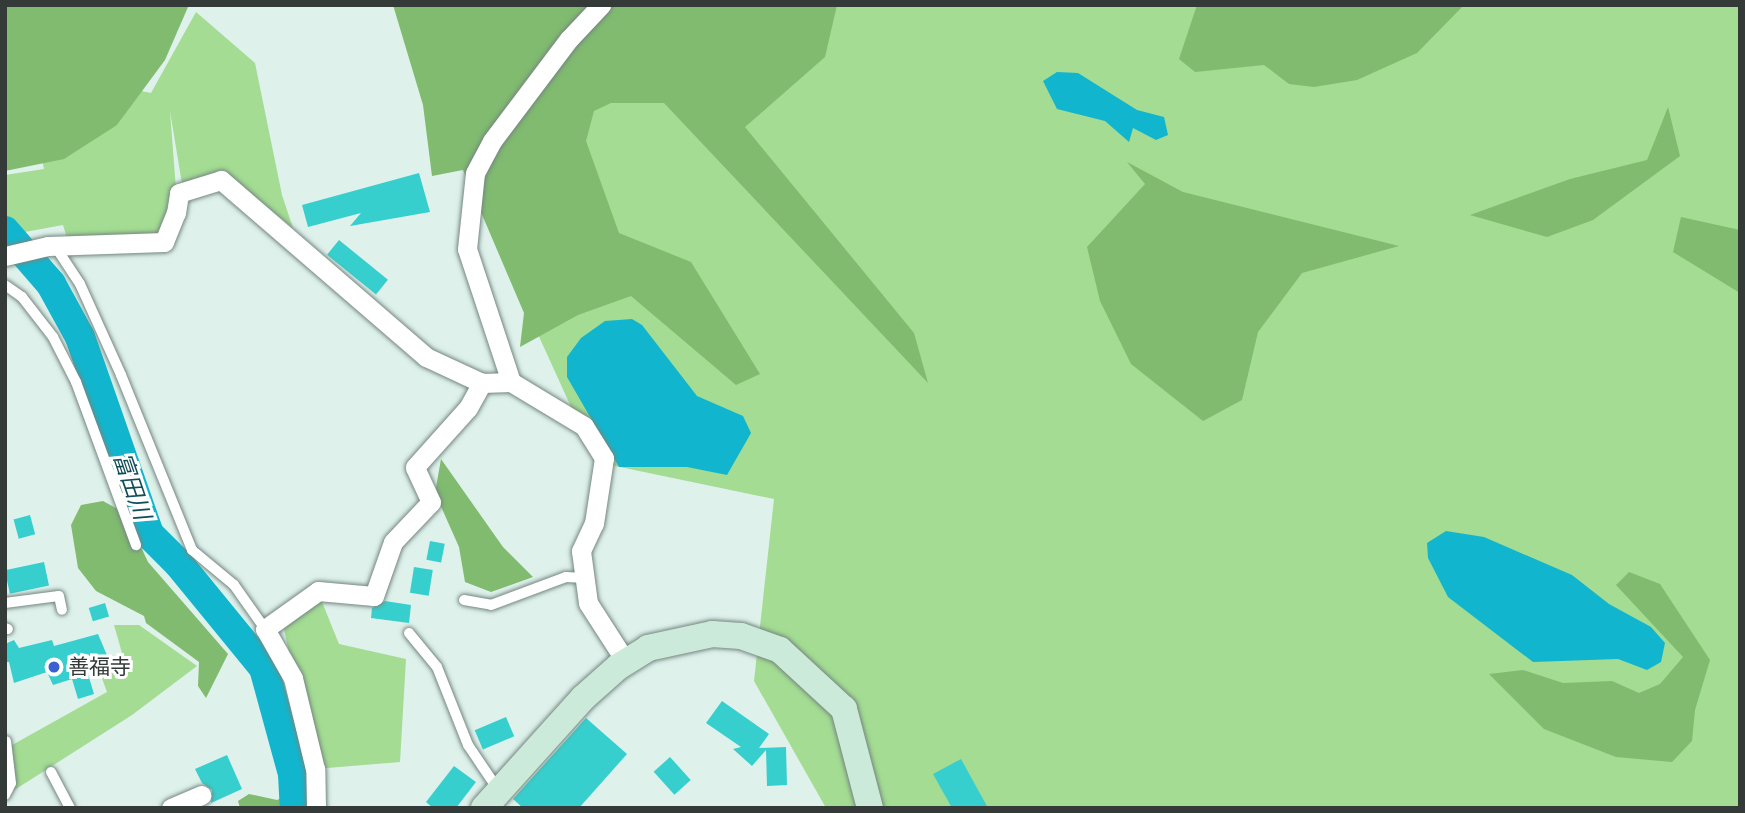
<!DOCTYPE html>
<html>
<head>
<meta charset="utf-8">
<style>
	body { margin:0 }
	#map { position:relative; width:1745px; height:813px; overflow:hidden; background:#def1eb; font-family:"PT Sans Narrow","Noto Sans JP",sans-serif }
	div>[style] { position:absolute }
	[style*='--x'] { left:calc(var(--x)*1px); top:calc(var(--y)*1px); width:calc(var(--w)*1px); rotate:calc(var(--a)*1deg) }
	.green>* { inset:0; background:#a3dc92 }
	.forest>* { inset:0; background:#80bb6f }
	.water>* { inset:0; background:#11b6ce }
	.river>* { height:30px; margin:-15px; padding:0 15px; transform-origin:15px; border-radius:15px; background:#11b6ce }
	.building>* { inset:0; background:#37cfcd; transform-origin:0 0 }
	.roads { filter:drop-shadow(0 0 2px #758681) drop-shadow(0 0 2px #758681) }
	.lane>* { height:10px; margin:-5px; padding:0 5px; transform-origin:5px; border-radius:5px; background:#fff }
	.street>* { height:19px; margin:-9.5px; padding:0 9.5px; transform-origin:9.5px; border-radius:9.5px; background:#fff }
	.secondary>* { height:26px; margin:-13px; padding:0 13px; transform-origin:13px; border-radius:13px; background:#cceada }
	.dots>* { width:19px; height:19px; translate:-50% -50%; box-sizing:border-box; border:4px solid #fff; border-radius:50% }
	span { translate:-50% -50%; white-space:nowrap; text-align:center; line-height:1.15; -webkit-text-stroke:6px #fff; paint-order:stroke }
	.poi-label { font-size:21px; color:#333a38 }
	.left { translate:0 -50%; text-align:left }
	.water-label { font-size:23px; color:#124e58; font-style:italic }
	.frame { position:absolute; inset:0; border:7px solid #333a38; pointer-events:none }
</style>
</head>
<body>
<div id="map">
	<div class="green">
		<div style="clip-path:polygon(542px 5px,1740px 5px,1740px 808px,826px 808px,754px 681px,774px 499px,596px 462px,458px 158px)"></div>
		<div style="clip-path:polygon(196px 12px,255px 63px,282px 195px,293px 228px,237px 183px,183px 190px,170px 111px,176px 189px,173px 223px,148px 239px,68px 241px,63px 225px,25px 232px,5px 218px,5px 175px,44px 169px,42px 159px,117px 125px,141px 91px,151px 93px)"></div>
		<div style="clip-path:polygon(320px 597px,339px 644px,406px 659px,400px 762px,315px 769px,283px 625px)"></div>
		<div style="clip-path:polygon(114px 625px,139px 625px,197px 666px,132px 715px,5px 796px,5px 749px,107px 692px,99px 670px,124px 660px)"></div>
	</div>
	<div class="forest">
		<div style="clip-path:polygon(5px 5px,187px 5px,188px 7px,165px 60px,117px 125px,64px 159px,5px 171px)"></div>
		<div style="clip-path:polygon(393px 5px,837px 5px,825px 57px,745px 127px,914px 333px,928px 383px,664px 103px,611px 103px,594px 111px,586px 141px,619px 233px,691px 262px,760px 374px,736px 385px,631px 296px,578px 315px,520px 347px,524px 313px,463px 170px,432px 176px,423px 105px)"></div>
		<div style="clip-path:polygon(1197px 5px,1464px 5px,1417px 53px,1357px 80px,1314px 87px,1289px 84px,1264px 65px,1195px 72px,1179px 59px)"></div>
		<div style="clip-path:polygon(1668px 107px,1680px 156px,1593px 220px,1547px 237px,1470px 215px,1570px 179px,1647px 160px)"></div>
		<div style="clip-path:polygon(1127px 162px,1183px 192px,1399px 246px,1302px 273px,1258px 332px,1242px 400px,1203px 421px,1131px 364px,1100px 301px,1087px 247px,1145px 184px)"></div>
		<div style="clip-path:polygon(1681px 217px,1740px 230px,1740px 293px,1673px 252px)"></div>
		<div style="clip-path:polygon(441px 459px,503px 547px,533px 577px,491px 592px,465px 582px,459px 547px,435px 493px)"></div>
		<div style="clip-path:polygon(103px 501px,125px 513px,148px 562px,228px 654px,206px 698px,198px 686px,199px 662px,146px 623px,144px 616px,96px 591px,78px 568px,71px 525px,81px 505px)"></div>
		<div style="clip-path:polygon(1629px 572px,1660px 584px,1710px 660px,1695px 710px,1692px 741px,1672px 762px,1616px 757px,1544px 729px,1489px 674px,1523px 670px,1563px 683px,1612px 681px,1639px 693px,1660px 684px,1683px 657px,1616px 585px)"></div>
		<div style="clip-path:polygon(249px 794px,277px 800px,286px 796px,286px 808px,240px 808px,238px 801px)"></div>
	</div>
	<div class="water">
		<div style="clip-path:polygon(1057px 72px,1078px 73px,1137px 110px,1164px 117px,1168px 135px,1156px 140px,1133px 128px,1129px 142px,1105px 121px,1057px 109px,1043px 81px)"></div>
		<div style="clip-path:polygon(632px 319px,642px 325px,697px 396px,743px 416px,751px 433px,727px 475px,687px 467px,619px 467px,567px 377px,567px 357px,581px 338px,605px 321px)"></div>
		<div style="clip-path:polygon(1446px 531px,1484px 537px,1572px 575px,1609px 604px,1651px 627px,1665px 643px,1661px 662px,1647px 670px,1618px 659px,1533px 662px,1448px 597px,1428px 558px,1427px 543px)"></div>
	</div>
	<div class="river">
		<div style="--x:5;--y:231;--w:70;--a:49"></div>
		<div style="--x:51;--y:284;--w:60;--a:61.3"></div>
		<div style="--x:80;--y:337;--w:209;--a:70.7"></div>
		<div style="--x:149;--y:534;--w:42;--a:45"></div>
		<div style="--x:179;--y:564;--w:134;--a:50.7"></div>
		<div style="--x:264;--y:668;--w:110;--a:74.7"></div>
		<div style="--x:293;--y:774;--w:34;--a:87"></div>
	</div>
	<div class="building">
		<div style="clip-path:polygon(419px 173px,430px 212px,350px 226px,361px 213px,308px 227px,302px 205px)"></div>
		<div style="left:339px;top:240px;width:63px;height:19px;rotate:39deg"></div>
		<div style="left:30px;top:515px;width:20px;height:17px;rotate:75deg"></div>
		<div style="left:430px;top:541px;width:15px;height:19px;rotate:11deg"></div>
		<div style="left:44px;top:562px;width:24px;height:40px;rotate:78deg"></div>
		<div style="left:414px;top:567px;width:19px;height:26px;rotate:9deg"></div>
		<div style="clip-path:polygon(385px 601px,411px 605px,409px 623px,371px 618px,372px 608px)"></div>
		<div style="left:105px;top:603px;width:14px;height:17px;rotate:73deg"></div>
		<div style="clip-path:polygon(98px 634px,109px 660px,88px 674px,94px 694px,78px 699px,72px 679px,53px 685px,47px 672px,14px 683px,9px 662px,5px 662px,5px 644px,14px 640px,19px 648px,52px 640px,54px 646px)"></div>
		<div style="clip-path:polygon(722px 701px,769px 734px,759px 748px,786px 747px,787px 785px,767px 786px,766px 750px,752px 766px,733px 749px,741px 747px,706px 723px)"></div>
		<div style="left:506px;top:717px;width:21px;height:34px;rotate:67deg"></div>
		<div style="clip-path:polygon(586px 718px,627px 754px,579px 808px,523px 808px,513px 799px)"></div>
		<div style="clip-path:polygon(227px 755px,242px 789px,211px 803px,212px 790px,202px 783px,195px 769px)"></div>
		<div style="left:670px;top:757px;width:31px;height:22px;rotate:48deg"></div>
		<div style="clip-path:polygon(961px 759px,988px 808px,952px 808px,933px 774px)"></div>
		<div style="clip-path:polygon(454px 766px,476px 782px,456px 808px,433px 808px,426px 802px)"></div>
	</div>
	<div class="roads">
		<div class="lane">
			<div style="--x:55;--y:246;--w:45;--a:56.7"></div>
			<div style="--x:80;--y:284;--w:100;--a:65.7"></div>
			<div style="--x:121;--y:375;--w:189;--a:67.9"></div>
			<div style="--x:192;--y:550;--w:55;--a:39.8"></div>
			<div style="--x:234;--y:585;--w:54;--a:54.8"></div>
			<div style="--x:5;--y:285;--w:21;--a:35"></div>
			<div style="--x:22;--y:297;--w:51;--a:52.2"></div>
			<div style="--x:53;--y:337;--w:51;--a:62.9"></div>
			<div style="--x:76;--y:382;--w:174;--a:69.8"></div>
			<div style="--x:464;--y:600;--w:27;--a:10"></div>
			<div style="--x:491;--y:605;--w:80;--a:-20.5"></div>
			<div style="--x:566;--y:577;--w:19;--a:3"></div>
			<div style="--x:5;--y:603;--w:54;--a:-7.4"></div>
			<div style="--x:59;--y:596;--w:14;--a:78"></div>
			<div style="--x:5;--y:628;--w:3;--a:18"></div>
			<div style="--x:409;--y:633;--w:44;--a:50.5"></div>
			<div style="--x:437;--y:667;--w:84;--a:68.3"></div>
			<div style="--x:468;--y:745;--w:55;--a:56"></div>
			<div style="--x:51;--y:772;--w:41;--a:62.2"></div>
			<div style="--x:5;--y:795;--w:13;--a:-63"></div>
			<div style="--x:11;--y:783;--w:42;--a:-96.8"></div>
		</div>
		<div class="street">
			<div style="--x:5;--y:256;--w:44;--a:-13.1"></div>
			<div style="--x:48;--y:246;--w:116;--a:-2"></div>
			<div style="--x:164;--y:242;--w:31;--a:-68"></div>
			<div style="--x:176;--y:213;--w:20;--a:-81"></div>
			<div style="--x:179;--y:193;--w:44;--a:-17.2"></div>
			<div style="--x:221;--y:180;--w:271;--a:40.8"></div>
			<div style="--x:426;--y:357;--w:62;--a:24.9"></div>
			<div style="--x:482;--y:383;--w:29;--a:-2"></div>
			<div style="--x:511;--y:382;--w:85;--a:31.1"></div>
			<div style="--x:584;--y:426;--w:38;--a:58"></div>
			<div style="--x:604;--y:458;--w:66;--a:98.7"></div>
			<div style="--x:594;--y:523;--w:31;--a:115"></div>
			<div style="--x:581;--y:551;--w:52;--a:82.3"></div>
			<div style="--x:588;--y:603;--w:70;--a:57.2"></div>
			<div style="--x:511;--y:382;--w:140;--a:-108.3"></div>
			<div style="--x:467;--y:249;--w:76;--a:-84"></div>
			<div style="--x:475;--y:173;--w:36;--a:-62"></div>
			<div style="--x:492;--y:141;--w:128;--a:-53"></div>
			<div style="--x:569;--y:39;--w:47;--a:-46.7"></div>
			<div style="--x:171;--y:808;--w:33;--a:-23"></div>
			<div style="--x:316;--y:808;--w:39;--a:-91"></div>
			<div style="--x:315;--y:769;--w:94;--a:-103.6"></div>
			<div style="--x:293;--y:678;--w:56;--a:-119.7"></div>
			<div style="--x:265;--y:629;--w:65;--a:-35.6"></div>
			<div style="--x:318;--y:591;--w:56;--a:5.1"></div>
			<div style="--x:374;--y:596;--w:57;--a:-70.6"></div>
			<div style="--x:393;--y:542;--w:55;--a:-46.5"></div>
			<div style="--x:431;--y:502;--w:38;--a:-115"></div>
			<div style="--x:415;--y:467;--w:79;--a:-48.1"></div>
			<div style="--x:468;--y:408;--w:29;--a:-61"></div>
		</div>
		<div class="secondary">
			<div style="--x:484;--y:808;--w:148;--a:-48"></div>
			<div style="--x:583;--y:698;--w:47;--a:-41.5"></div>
			<div style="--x:618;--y:667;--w:36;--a:-32"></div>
			<div style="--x:648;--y:648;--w:66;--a:-12.3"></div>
			<div style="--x:712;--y:634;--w:29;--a:4"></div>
			<div style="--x:741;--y:636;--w:41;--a:19.7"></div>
			<div style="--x:780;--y:650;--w:87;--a:42.7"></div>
			<div style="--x:844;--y:709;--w:102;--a:75.3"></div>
		</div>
	</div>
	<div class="dots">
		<div style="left:54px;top:667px;background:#3b60d2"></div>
	</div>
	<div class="poi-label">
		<span class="left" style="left:68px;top:667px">善福寺</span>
	</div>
	<div class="water-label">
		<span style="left:132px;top:486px;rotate:71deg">富田川</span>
	</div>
	<div class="frame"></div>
</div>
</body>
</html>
